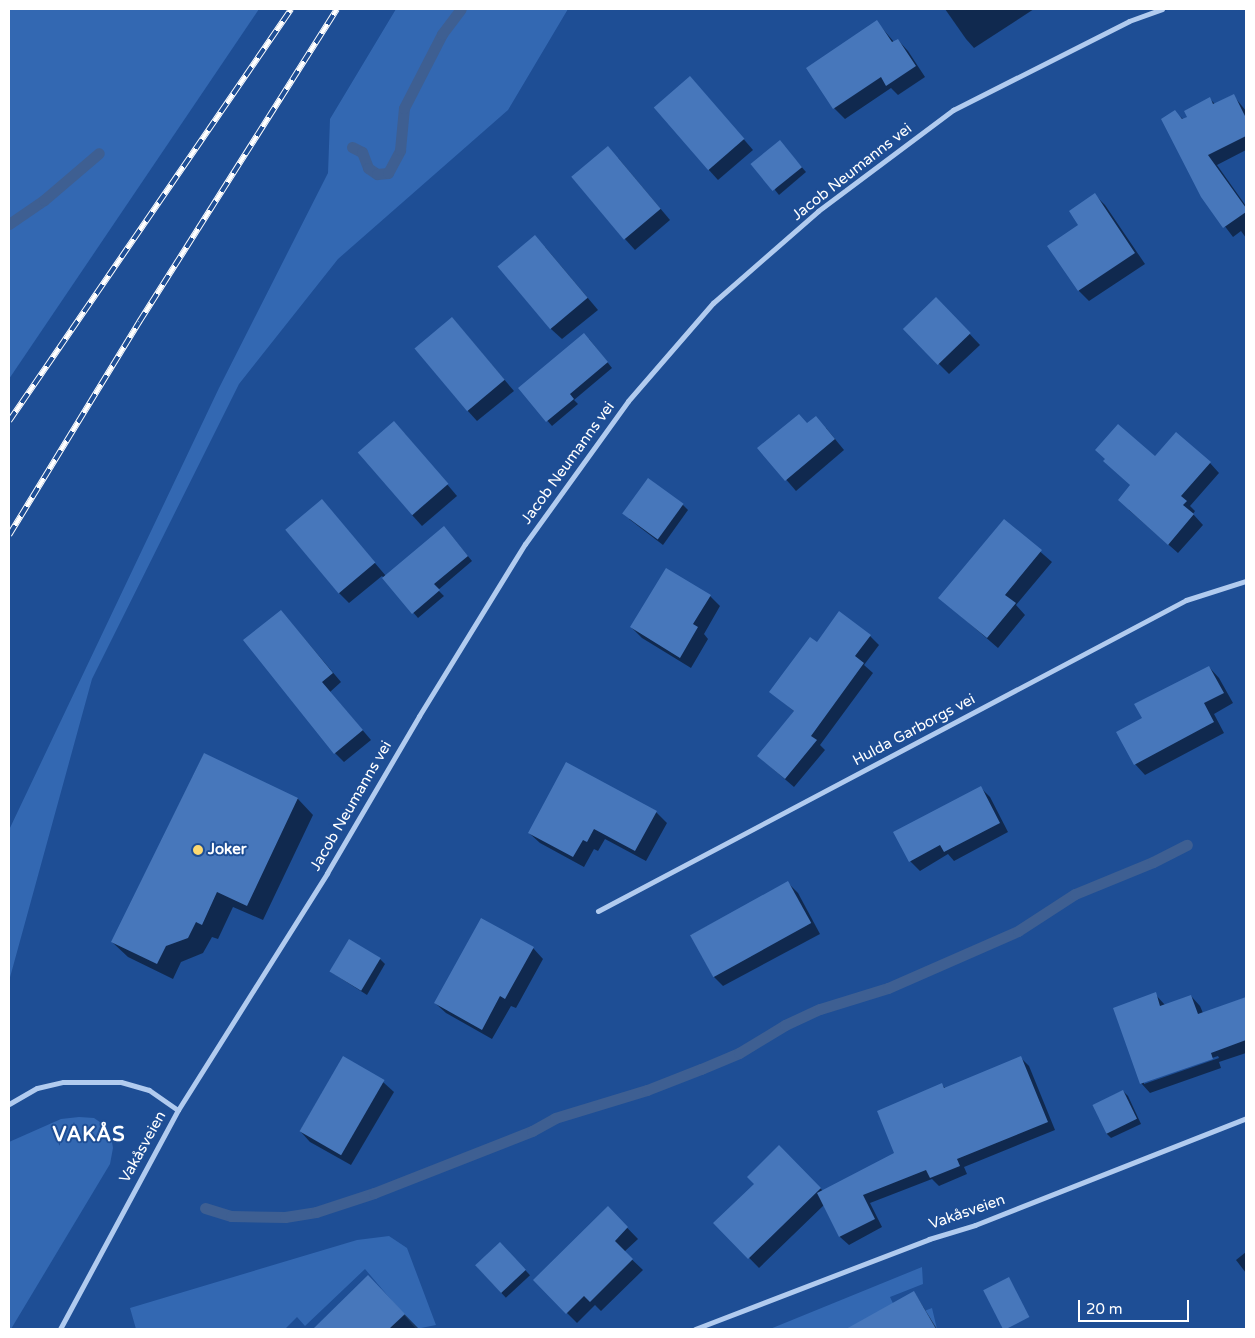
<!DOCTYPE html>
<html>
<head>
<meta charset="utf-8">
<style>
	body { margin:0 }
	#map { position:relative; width:1255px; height:1338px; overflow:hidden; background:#1e4e95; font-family:"Varela Round",sans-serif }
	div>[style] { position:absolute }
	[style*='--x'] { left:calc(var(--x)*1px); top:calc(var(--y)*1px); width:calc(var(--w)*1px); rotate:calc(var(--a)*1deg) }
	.green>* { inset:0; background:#3368b2 }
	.shadow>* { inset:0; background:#0007; transform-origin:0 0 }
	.stream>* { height:11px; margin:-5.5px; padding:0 5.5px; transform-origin:5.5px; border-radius:5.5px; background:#3e5f92 }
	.building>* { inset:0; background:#4777bb; transform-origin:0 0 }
	.minor>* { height:5px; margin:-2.5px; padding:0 2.5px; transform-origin:2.5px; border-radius:2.5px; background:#b1cbef }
	.rail>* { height:5.5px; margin-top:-2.75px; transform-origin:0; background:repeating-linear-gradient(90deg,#1e4e95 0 11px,#fff 0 22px); box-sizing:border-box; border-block:1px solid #fff }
	.dots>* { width:14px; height:14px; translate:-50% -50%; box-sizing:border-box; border:2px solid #1e4e95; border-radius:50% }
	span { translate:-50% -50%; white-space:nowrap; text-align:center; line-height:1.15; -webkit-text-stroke:4px #1e4e95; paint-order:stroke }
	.street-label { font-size:15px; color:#fff }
	.poi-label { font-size:15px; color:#fff; font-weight:700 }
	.left { translate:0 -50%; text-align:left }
	.district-label { font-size:20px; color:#fff; font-weight:700; letter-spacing:1px }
	.frame { position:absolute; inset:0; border:10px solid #fff; pointer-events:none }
	.scale { position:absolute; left:1078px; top:1300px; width:111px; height:22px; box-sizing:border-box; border:2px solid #fff; border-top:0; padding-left:6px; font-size:15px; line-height:18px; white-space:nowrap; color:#fff; -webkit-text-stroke:4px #1e4e95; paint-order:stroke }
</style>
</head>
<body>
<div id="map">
	<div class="green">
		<div style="clip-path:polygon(9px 9px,259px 9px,9px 379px)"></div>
		<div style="clip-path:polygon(396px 9px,568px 9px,508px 110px,338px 259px,239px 384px,92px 679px,9px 981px,9px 830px,219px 388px,328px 173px,330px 119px)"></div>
		<div style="clip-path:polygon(79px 1117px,94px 1118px,104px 1125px,111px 1136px,113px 1148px,110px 1164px,11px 1329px,9px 1328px,9px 1142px,61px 1119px)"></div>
		<div style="clip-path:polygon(389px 1236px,407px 1248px,436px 1325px,416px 1329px,365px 1269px,305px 1326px,297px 1317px,285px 1329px,136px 1329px,130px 1308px,357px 1240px)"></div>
		<div style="clip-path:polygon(922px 1267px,923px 1284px,890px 1297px,901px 1320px,932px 1308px,937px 1329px,770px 1329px)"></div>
	</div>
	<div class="shadow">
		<div style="clip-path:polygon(945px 9px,1034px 9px,974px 48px,966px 39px)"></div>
		<div style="clip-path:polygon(877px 22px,894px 42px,898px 40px,908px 51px,925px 77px,898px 95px,891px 88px,845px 119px,834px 108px,807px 68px)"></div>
		<div style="clip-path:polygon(690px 77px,753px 150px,718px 180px,708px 169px)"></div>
		<div style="clip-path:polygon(1233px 95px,1246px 111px,1246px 150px,1217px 165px,1246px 206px,1246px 238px,1241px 231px,1233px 237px,1202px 196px,1175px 112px,1184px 120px,1210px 99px,1215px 104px)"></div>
		<div style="clip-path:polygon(784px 147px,806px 172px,779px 195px,775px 190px)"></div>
		<div style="clip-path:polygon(618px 158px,670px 220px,635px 250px,625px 239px)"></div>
		<div style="clip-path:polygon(1095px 195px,1105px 205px,1145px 264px,1089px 301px,1079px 291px,1049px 246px,1080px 226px)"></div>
		<div style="clip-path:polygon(545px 247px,598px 310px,562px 339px,551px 329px)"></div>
		<div style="clip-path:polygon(946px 309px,980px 345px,949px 374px,904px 329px)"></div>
		<div style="clip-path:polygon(452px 318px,514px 391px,477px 421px,467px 410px)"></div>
		<div style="clip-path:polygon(589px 339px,612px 368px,574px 400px,578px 404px,552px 426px,520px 389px)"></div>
		<div style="clip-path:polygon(807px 425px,826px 428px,844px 450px,796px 491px,759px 448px)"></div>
		<div style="clip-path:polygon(404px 433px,457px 496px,422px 526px,412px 515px)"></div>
		<div style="clip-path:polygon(1155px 458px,1210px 463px,1219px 473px,1190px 506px,1195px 511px,1193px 514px,1203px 525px,1178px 553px,1129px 510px)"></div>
		<div style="clip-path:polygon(322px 501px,386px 576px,449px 533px,472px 561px,438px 590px,444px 596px,418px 618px,382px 576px,349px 603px,339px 593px)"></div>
		<div style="clip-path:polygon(683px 505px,688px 510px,663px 545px,629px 519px)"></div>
		<div style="clip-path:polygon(1004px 520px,1052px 562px,1016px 605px,1025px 615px,998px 648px,940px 598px)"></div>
		<div style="clip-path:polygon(710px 596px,720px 606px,704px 634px,708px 639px,691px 668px,642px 638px,631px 627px)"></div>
		<div style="clip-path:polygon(281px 611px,341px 682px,330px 692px,371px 740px,344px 762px,335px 753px)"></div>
		<div style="clip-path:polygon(870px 636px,879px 645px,864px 665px,873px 673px,820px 745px,825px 750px,794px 787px,758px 756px,795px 712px,771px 692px,817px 644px)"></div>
		<div style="clip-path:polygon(1209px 667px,1219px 678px,1233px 703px,1214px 714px,1224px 733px,1145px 775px,1135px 764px,1143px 719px)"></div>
		<div style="clip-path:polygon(204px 754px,298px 799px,313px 815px,263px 920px,233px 907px,218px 939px,212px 937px,203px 953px,181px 962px,173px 979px,128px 957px,112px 942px)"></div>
		<div style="clip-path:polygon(981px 788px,990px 797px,1008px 832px,954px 861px,948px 854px,920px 871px,910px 861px,895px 833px)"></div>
		<div style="clip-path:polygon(656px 812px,667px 823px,646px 861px,605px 839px,598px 851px,594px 849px,584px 867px,540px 843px,529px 833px)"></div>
		<div style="clip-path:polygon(788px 883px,798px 893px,820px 934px,723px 986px,713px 976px,691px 935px)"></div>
		<div style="clip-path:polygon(533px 948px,543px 959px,516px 1008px,511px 1006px,492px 1039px,446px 1013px,435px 1003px)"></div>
		<div style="clip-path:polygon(380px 959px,385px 964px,367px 995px,331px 972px)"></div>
		<div style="clip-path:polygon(evenodd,1155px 994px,1165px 1005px,1191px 996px,1200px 1006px,1203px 1013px,1246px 998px,1246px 1053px,1219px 1062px,1221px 1068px,1150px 1093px,1141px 1083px,1155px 994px,1218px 1056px,1219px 1058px,1144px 1084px,1144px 1081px,1218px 1056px)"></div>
		<div style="clip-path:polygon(343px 1058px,383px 1082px,394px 1092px,351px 1165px,310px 1142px,300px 1131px)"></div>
		<div style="clip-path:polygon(1021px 1058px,1029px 1066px,1055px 1130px,964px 1167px,967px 1174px,939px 1186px,932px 1179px,870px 1203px,882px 1227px,849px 1245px,840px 1237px,824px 1205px,759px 1268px,715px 1223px,756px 1184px,779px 1147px,823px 1191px,896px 1154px,942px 1085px,946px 1089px)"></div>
		<div style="clip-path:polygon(1123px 1091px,1128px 1096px,1141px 1124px,1111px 1138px,1106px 1133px)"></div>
		<div style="clip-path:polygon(608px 1208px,638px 1239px,624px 1252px,643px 1270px,601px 1311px,595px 1305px,577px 1323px,534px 1280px)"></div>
		<div style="left:500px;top:1243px;width:44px;height:33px;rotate:47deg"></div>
		<div style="clip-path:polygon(1246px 1252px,1246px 1273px,1236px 1260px)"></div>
		<div style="clip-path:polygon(368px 1277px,419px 1329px,315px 1329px)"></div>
		<div style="clip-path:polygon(914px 1292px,937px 1329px,890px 1329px,880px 1311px)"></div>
	</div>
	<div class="stream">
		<div style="--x:352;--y:147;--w:11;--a:27"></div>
		<div style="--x:362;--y:152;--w:17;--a:69"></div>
		<div style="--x:368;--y:168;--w:11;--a:34"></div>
		<div style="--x:377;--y:174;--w:11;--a:-5"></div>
		<div style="--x:388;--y:173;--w:26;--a:-62"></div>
		<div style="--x:400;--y:150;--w:42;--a:-84.6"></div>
		<div style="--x:404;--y:108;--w:83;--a:-62.8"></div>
		<div style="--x:442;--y:34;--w:31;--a:-53"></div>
		<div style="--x:9;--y:224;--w:42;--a:-34.4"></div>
		<div style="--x:44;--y:200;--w:72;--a:-40.5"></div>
		<div style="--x:205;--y:1208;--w:27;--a:17"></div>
		<div style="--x:231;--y:1216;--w:54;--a:1.1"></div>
		<div style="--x:285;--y:1217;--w:31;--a:-9"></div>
		<div style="--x:316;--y:1212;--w:61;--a:-18.1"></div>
		<div style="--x:374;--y:1193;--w:170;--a:-21.4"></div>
		<div style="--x:532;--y:1131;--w:26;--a:-29"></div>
		<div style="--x:555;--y:1118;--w:96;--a:-16.9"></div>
		<div style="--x:647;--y:1090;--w:58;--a:-21.3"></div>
		<div style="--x:701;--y:1069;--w:41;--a:-22.8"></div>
		<div style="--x:739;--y:1053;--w:54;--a:-31.3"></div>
		<div style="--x:785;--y:1025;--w:38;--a:-25"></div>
		<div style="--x:820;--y:1009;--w:71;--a:-17.2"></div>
		<div style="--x:888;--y:988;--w:142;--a:-23.7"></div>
		<div style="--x:1018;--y:931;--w:68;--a:-33"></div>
		<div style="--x:1075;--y:894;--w:84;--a:-22.3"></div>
		<div style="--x:1153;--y:862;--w:38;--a:-27"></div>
	</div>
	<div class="building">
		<div style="clip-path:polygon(877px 20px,892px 42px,898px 39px,916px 66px,886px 86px,881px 77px,833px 109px,806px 68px)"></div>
		<div style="left:690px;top:76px;width:83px;height:48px;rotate:49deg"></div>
		<div style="clip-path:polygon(1234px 94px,1246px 118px,1246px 136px,1208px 155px,1246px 208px,1246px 212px,1223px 228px,1201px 197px,1161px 119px,1175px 110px,1182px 119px,1187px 117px,1184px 111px,1210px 97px,1213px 104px)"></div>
		<div style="left:780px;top:140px;width:35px;height:38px;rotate:51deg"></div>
		<div style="left:608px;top:146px;width:82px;height:48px;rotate:50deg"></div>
		<div style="clip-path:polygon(1095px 193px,1135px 253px,1078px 291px,1047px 246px,1078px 225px,1069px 211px)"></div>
		<div style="left:535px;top:235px;width:82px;height:49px;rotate:50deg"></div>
		<div style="left:936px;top:297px;width:50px;height:46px;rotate:46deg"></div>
		<div style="left:452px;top:317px;width:82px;height:49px;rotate:50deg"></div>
		<div style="clip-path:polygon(584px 333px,608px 362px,570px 394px,574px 399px,546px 422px,518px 388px)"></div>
		<div style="clip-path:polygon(799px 414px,807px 423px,816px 416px,835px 439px,785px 481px,757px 448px)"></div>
		<div style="left:394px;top:421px;width:83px;height:48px;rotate:49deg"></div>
		<div style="clip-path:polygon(1118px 424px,1155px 456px,1176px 432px,1211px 462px,1181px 496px,1187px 501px,1183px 505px,1194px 514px,1168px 545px,1118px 500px,1130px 485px,1103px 461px,1105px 459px,1095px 450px)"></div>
		<div style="left:648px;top:478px;width:44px;height:44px;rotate:36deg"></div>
		<div style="left:322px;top:499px;width:83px;height:48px;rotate:50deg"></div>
		<div style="clip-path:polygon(1004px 519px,1042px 550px,1005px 595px,1016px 603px,987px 638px,938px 598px)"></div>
		<div style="clip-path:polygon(444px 526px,468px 556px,434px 584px,440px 590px,412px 614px,382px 578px)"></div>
		<div style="clip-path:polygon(666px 568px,711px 595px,693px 624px,698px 627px,680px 658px,630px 627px)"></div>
		<div style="clip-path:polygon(281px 610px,333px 673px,322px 682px,363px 730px,334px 754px,243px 640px)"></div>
		<div style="clip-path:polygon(839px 611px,871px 635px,855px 656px,864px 663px,811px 736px,817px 740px,785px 779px,757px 756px,794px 711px,769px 692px,810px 637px,817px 642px)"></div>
		<div style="clip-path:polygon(1209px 666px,1224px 693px,1204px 703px,1214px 722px,1134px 765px,1116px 732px,1142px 718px,1134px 704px)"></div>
		<div style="clip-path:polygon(204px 753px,298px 798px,247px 906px,217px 892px,202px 925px,196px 922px,188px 938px,166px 946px,157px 964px,111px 942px)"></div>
		<div style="clip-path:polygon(566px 762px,657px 811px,635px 851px,594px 829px,587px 842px,583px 840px,573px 857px,528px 833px)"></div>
		<div style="clip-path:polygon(981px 786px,1000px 823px,944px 852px,940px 845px,909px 862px,893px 832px)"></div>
		<div style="left:788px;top:881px;width:48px;height:112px;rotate:61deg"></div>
		<div style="clip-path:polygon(481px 918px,534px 947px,505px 999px,500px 996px,482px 1030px,434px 1003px)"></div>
		<div style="left:349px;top:939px;width:37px;height:38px;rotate:31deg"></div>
		<div style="clip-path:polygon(1156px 992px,1160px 1006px,1191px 995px,1198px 1014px,1246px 997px,1246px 1040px,1211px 1053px,1213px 1059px,1140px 1084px,1113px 1008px)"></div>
		<div style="left:343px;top:1056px;width:48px;height:87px;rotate:30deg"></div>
		<div style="clip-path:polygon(1021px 1056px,1048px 1122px,957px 1159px,960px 1166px,930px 1178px,926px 1170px,863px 1195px,875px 1219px,839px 1237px,817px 1193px,894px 1153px,877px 1111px,942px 1083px,944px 1088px)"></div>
		<div style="left:1123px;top:1090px;width:32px;height:34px;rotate:64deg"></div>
		<div style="clip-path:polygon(779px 1145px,821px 1188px,748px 1259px,713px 1223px,754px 1184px,747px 1177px)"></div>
		<div style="clip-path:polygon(608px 1206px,628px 1227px,615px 1241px,633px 1259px,590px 1302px,584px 1296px,566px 1314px,533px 1280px)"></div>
		<div style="left:500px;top:1242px;width:38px;height:34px;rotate:47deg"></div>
		<div style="clip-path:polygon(368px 1275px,405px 1314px,389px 1329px,313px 1329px)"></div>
		<div style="left:1009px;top:1277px;width:45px;height:29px;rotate:63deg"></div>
		<div style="clip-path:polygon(914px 1291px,936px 1329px,846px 1329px)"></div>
	</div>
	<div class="minor">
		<div style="--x:598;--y:911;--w:665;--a:-27.87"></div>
		<div style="--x:1186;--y:600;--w:63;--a:-17.6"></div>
		<div style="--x:9;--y:1104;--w:32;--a:-30"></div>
		<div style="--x:37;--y:1088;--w:27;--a:-13"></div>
		<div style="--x:63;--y:1082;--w:58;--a:0"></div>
		<div style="--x:121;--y:1082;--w:29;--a:16"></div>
		<div style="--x:149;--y:1090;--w:35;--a:35"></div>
		<div style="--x:60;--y:1329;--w:249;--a:-61.7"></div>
		<div style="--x:178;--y:1110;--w:280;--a:-57.8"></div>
		<div style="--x:327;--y:873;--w:182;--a:-59.6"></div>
		<div style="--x:419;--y:716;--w:202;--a:-58.4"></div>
		<div style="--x:525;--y:544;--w:176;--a:-54.2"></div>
		<div style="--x:628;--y:401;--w:130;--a:-49.1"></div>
		<div style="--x:713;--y:303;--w:140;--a:-41.2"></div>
		<div style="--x:818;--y:211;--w:169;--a:-36.8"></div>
		<div style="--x:953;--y:110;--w:197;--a:-26.8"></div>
		<div style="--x:1129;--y:21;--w:35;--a:-20"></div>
		<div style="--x:695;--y:1329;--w:251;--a:-21"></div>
		<div style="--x:929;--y:1239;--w:48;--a:-16.9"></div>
		<div style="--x:975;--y:1225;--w:291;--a:-21.5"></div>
	</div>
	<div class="rail">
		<div style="--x:9;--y:421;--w:499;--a:-55.6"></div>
		<div style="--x:9;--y:535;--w:250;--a:-58.6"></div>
		<div style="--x:139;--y:322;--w:370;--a:-57.7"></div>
	</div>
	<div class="dots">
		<div style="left:198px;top:850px;background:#fdd971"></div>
	</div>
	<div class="street-label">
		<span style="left:852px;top:172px;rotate:-38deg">Jacob Neumanns vei</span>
		<span style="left:568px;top:463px;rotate:-54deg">Jacob Neumanns vei</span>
		<span style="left:914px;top:730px;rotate:-28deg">Hulda Garborgs vei</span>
		<span style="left:351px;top:806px;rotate:-60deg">Jacob Neumanns vei</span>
		<span style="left:143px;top:1147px;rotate:-61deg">Vakåsveien</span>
		<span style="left:967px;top:1212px;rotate:-19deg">Vakåsveien</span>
	</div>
	<div class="poi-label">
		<span class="left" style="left:208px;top:850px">Joker</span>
	</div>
	<div class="district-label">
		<span style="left:89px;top:1135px">VAKÅS</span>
	</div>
	<div class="frame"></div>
	<div class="scale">20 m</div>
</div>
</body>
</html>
